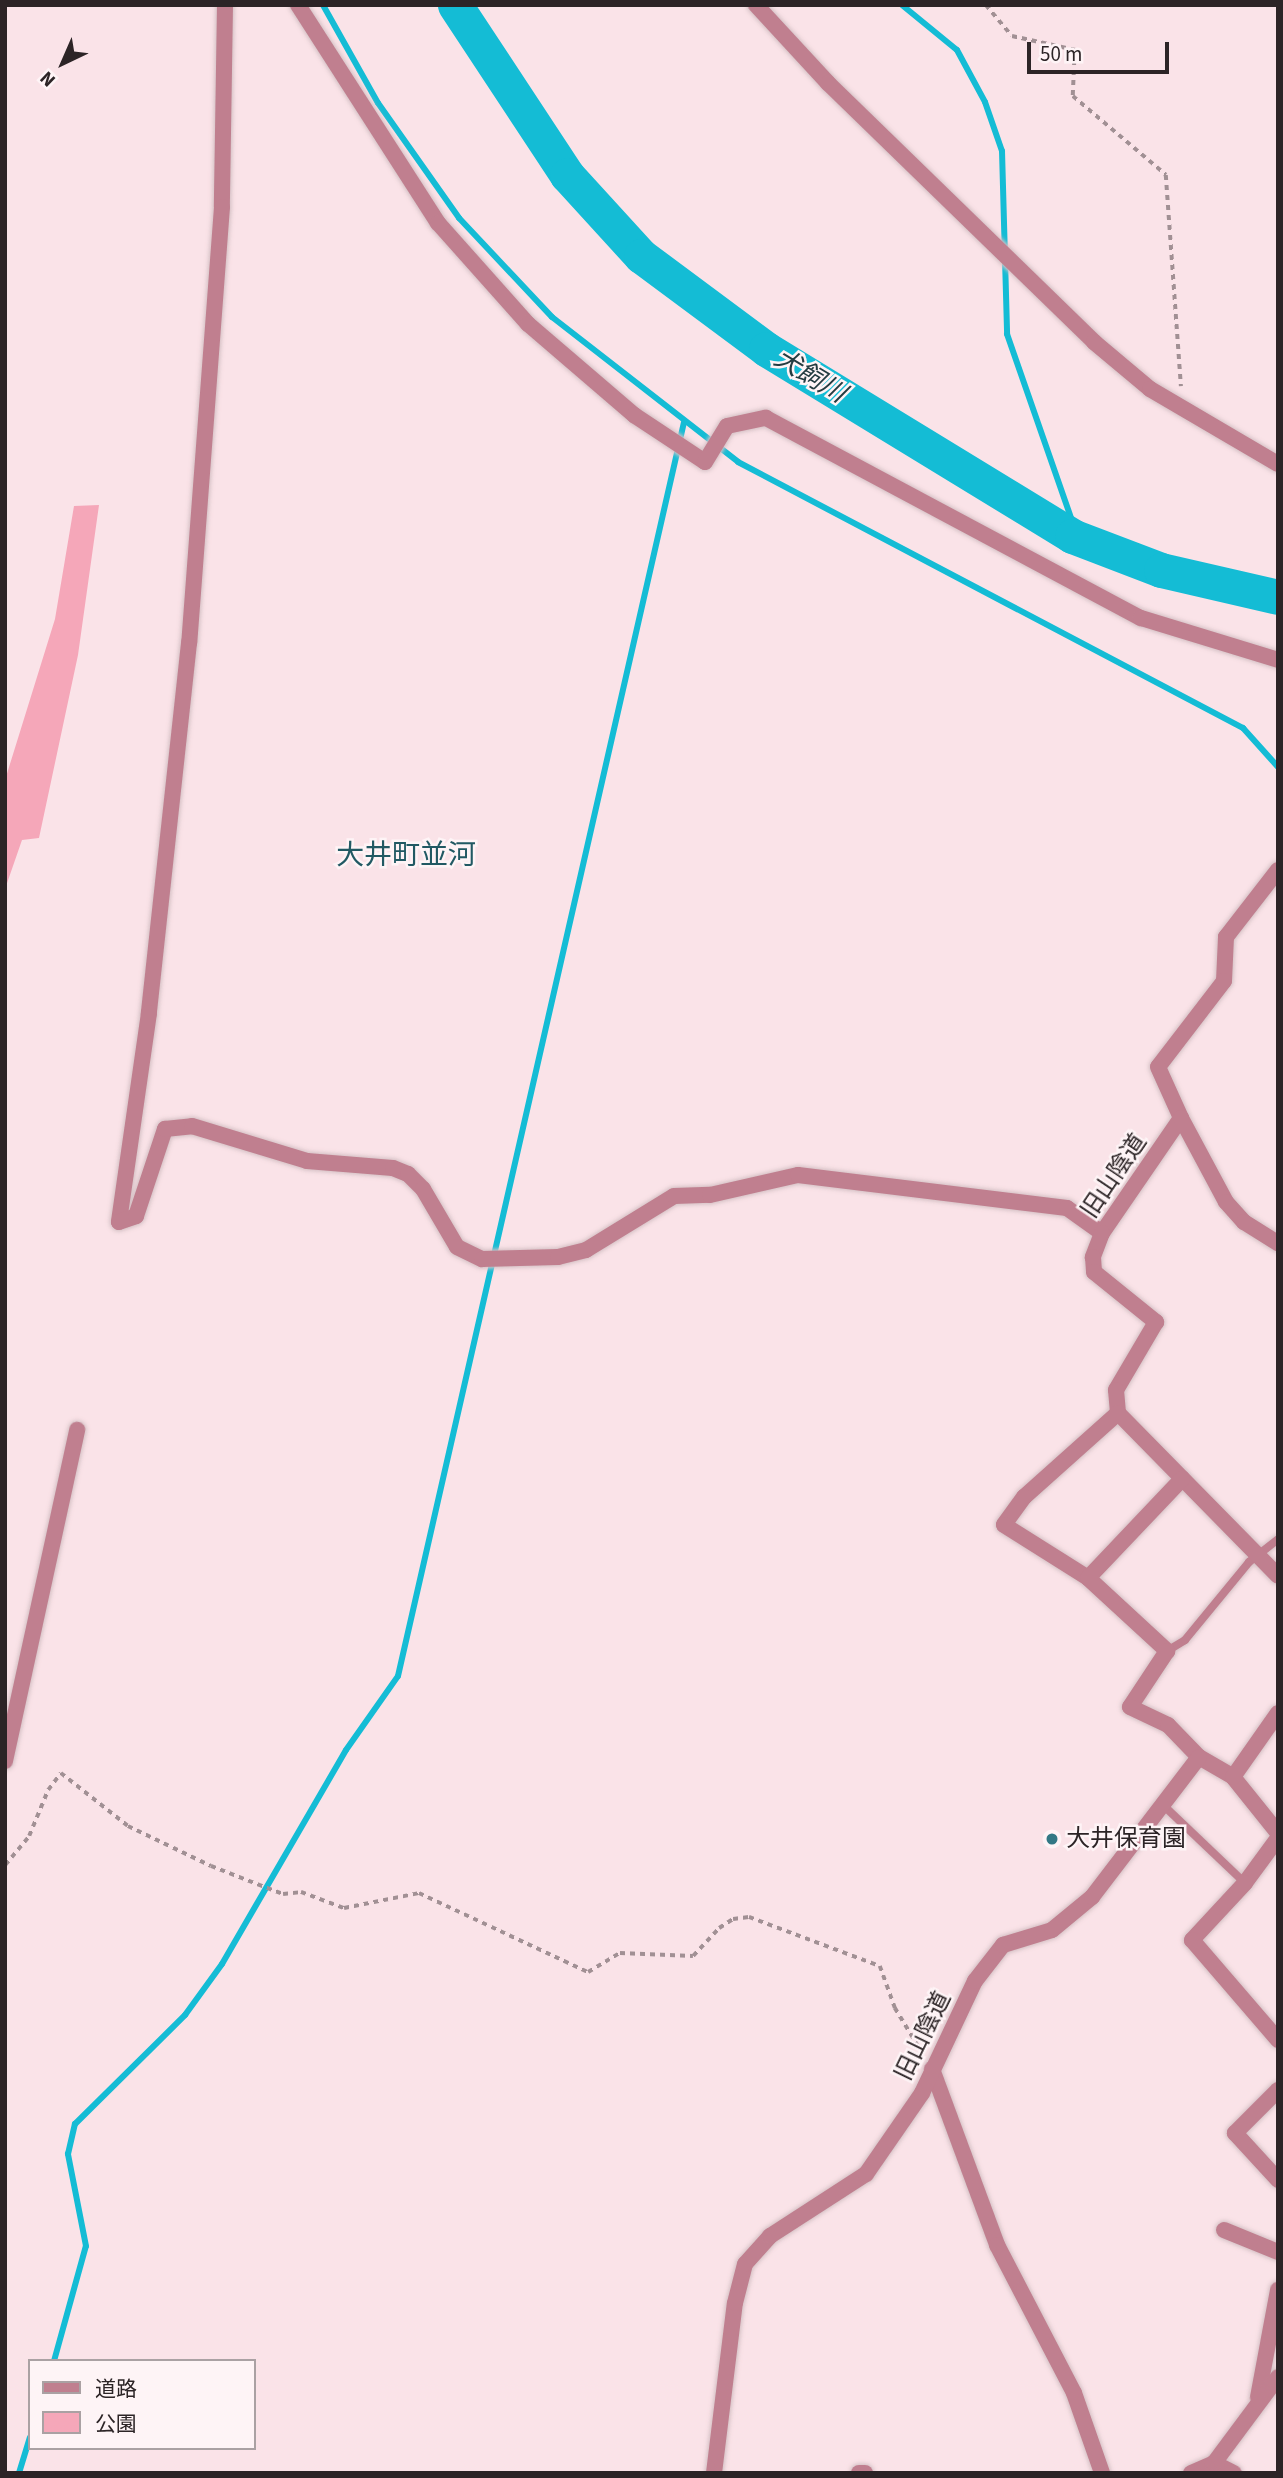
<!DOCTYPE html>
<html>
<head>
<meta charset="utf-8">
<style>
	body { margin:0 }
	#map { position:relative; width:1283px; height:2478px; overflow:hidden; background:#fae3e8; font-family:"Source Sans 3","Noto Sans JP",sans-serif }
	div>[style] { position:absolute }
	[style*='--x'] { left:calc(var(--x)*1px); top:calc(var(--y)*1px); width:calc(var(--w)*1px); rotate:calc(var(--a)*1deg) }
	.green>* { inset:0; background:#f5a7b9 }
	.stream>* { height:6px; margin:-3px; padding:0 3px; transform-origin:3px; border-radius:3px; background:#14bcd5 }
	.river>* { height:35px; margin:-17.5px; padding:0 17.5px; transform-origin:17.5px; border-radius:17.5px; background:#14bcd5 }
	.path>* { height:3.5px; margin-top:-1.75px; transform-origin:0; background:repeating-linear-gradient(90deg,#a19094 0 5px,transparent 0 10px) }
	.roads { filter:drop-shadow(0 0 2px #d5c1c5) drop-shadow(0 0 2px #d5c1c5) }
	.service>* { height:8px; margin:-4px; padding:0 4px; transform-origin:4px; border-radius:4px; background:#c07f8f }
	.minor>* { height:16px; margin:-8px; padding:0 8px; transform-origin:8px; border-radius:8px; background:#c07f8f }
	.dots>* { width:19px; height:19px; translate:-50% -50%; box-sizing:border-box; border:4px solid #fef4f6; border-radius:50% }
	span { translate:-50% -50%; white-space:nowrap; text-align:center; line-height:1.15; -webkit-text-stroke:5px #fef4f6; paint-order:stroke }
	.street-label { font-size:24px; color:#2c2426 }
	.poi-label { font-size:24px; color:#2c2426 }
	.left { translate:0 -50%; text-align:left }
	.water-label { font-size:26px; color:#243c41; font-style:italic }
	.quarter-label { font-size:28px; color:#215963 }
	.frame { position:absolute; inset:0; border:7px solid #2c2426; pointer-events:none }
	.legend { position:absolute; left:28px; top:2359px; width:228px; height:91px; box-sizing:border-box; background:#fef4f6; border:2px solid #aaa1a3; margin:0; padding:9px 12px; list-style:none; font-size:21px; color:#2c2426 }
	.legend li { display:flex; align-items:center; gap:14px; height:35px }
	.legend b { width:35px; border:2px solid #aaa1a3 }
	.north { position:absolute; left:28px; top:28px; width:70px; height:70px; -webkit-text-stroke:5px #fef4f6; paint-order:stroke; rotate:224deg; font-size:19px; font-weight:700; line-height:28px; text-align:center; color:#2c2426 }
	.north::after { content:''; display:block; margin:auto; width:24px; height:32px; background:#2c2426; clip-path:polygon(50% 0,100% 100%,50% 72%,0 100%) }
	.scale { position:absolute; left:1027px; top:42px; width:142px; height:32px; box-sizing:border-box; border:4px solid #2c2426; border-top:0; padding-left:9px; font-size:21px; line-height:24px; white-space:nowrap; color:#2c2426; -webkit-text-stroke:5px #fef4f6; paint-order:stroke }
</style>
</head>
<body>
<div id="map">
	<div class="green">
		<div style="clip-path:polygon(99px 505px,78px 655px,39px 838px,22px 840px,5px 889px,5px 780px,55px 619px,74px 506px)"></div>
	</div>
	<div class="stream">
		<div style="--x:323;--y:5;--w:112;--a:60.7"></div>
		<div style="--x:378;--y:103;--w:141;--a:54.8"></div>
		<div style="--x:459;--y:218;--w:136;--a:46.8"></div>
		<div style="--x:552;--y:317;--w:236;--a:37.9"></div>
		<div style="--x:738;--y:462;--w:571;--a:27.78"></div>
		<div style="--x:1243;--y:728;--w:52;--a:48.1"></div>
		<div style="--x:902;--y:5;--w:71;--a:39.3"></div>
		<div style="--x:957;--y:50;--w:59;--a:61.7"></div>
		<div style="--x:985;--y:102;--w:52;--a:70.9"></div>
		<div style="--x:1002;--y:151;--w:183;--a:88.4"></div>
		<div style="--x:1007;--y:334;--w:200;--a:70.8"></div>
		<div style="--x:1073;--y:523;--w:13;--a:94"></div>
		<div style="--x:54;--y:2361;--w:119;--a:-74.5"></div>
		<div style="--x:86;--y:2246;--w:94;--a:-101.1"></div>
		<div style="--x:68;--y:2154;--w:31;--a:-77"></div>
		<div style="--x:75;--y:2124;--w:155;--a:-44.7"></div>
		<div style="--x:185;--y:2015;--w:63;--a:-54"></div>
		<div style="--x:222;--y:1964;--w:247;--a:-59.9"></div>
		<div style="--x:346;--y:1750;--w:90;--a:-54.9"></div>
		<div style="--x:398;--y:1676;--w:1286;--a:-77.15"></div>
		<div style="--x:19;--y:2473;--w:37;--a:-73"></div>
	</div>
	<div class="river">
		<div style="--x:455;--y:5;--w:204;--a:56.6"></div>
		<div style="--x:567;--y:175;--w:110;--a:47.6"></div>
		<div style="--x:641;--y:256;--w:156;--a:36.6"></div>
		<div style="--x:766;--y:349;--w:359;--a:31.4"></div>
		<div style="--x:1072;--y:536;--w:95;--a:20.9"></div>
		<div style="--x:1161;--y:570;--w:120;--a:13"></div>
	</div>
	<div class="path">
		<div style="--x:986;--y:5;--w:40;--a:50"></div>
		<div style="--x:1012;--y:36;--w:65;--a:12.5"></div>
		<div style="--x:1075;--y:50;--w:46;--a:92.5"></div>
		<div style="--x:1073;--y:96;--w:122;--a:40.3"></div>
		<div style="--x:1166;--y:175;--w:212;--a:85.9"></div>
		<div style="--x:5;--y:1865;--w:38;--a:-50"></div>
		<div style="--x:29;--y:1836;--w:50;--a:-67.6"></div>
		<div style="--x:48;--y:1790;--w:21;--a:-53"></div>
		<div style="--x:61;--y:1773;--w:85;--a:38.3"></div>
		<div style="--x:128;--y:1826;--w:92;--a:25.7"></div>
		<div style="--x:211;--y:1866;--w:77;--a:21.3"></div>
		<div style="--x:283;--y:1894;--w:18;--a:-6"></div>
		<div style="--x:301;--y:1892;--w:46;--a:20.4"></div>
		<div style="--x:344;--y:1908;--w:76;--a:-11.3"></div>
		<div style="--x:419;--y:1893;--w:187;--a:25.1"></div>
		<div style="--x:588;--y:1972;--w:37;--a:-31"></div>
		<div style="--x:620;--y:1953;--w:73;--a:2.4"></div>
		<div style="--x:693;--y:1956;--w:38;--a:-47"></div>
		<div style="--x:719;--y:1928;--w:17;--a:-33"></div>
		<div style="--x:733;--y:1919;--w:16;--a:-7"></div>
		<div style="--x:749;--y:1917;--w:140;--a:20.5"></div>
		<div style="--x:880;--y:1966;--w:45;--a:70.3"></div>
		<div style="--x:895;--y:2008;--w:54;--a:58.7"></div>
	</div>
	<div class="roads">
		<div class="service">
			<div style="--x:1167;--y:1651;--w:21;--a:-31"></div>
			<div style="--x:1185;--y:1640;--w:101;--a:-50.6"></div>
			<div style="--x:1249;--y:1562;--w:37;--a:-38"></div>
			<div style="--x:1163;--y:1805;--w:113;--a:43.6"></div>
		</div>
		<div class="minor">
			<div style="--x:225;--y:5;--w:202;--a:90.9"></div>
			<div style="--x:222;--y:207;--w:437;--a:94.3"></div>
			<div style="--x:189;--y:643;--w:372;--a:96.2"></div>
			<div style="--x:149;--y:1013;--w:211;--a:98.2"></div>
			<div style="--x:119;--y:1222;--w:18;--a:-19"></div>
			<div style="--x:136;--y:1216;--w:92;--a:-71.6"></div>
			<div style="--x:165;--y:1129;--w:27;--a:-6"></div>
			<div style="--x:192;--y:1126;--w:120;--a:16.9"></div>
			<div style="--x:307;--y:1161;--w:86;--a:4.7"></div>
			<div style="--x:393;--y:1168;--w:16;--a:22"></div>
			<div style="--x:408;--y:1174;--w:21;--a:45"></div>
			<div style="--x:423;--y:1189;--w:67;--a:59.6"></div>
			<div style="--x:457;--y:1247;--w:28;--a:26"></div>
			<div style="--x:482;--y:1259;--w:76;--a:-1.5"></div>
			<div style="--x:558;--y:1257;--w:29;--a:-14"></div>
			<div style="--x:586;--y:1250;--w:103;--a:-31.5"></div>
			<div style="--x:674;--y:1196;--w:36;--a:-2"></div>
			<div style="--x:710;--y:1195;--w:90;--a:-12.8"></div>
			<div style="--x:798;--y:1175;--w:271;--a:7"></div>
			<div style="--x:1067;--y:1208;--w:43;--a:35.5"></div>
			<div style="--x:298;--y:5;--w:259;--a:57.3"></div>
			<div style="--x:438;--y:223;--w:135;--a:48.3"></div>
			<div style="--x:528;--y:324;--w:140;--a:40.6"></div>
			<div style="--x:634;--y:415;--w:85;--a:33.5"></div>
			<div style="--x:705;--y:462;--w:42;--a:-58.6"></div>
			<div style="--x:727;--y:426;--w:40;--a:-12"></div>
			<div style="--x:766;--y:418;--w:425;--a:28.1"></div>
			<div style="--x:1141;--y:618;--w:143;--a:17"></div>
			<div style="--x:756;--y:5;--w:106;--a:47.3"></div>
			<div style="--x:828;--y:83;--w:371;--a:44.2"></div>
			<div style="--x:1094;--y:342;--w:73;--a:40"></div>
			<div style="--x:1150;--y:389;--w:148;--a:30.4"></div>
			<div style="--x:1278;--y:870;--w:85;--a:127.8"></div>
			<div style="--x:1226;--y:937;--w:44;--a:92.6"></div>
			<div style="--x:1224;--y:981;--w:108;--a:127.5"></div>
			<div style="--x:1158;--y:1067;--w:56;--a:65.7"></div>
			<div style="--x:1181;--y:1118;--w:140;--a:124.5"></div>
			<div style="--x:1102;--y:1233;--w:26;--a:111"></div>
			<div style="--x:1093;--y:1257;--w:15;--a:86"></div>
			<div style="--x:1094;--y:1272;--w:80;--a:38.9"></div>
			<div style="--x:1156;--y:1322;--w:79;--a:120.5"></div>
			<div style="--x:1116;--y:1390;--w:23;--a:85"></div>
			<div style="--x:1118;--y:1413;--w:228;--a:45.5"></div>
			<div style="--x:1181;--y:1118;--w:95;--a:61.8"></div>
			<div style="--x:1226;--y:1202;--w:27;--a:48"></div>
			<div style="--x:1244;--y:1222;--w:40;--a:32"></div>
			<div style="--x:1118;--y:1413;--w:126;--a:138.2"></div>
			<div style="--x:1024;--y:1497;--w:34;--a:126"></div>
			<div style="--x:1004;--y:1525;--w:99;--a:32.2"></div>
			<div style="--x:1088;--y:1578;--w:108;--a:42.7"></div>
			<div style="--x:1167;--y:1651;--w:67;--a:123.5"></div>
			<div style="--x:1130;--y:1707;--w:42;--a:25.3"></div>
			<div style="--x:1168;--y:1725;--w:45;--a:45.9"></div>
			<div style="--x:1199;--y:1757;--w:39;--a:30"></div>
			<div style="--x:1233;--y:1777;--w:72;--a:51.2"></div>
			<div style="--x:1088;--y:1578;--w:137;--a:-46.5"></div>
			<div style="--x:5;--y:1761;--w:339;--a:-77.7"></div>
			<div style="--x:1233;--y:1777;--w:78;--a:-54.9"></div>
			<div style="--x:1278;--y:1838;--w:56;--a:126.3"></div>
			<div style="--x:1245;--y:1883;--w:78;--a:132.9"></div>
			<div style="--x:1192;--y:1940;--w:132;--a:49.3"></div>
			<div style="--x:932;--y:2069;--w:188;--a:69.7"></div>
			<div style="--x:997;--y:2245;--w:167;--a:62.5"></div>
			<div style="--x:1074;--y:2393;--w:85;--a:70.7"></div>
			<div style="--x:1278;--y:2090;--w:61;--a:135"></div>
			<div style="--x:1235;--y:2133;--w:64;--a:47.5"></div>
			<div style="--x:1224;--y:2230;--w:58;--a:22.2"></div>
			<div style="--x:1258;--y:2397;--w:109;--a:-79.4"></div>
			<div style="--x:1214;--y:2463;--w:22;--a:27"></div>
			<div style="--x:714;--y:2473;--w:171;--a:-83"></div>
			<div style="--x:735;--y:2303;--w:40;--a:-75.6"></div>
			<div style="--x:745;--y:2264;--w:38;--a:-48"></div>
			<div style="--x:770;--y:2236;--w:114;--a:-32.9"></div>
			<div style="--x:866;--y:2174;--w:98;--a:-55.3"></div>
			<div style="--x:922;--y:2093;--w:124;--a:-64.7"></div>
			<div style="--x:975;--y:1981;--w:46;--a:-52.1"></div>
			<div style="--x:1003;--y:1945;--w:51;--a:-17"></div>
			<div style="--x:1052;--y:1930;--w:52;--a:-39.5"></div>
			<div style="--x:1092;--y:1897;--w:176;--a:-52.6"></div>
			<div style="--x:859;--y:2473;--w:6;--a:0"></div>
			<div style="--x:1191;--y:2473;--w:25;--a:-23"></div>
			<div style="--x:1214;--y:2463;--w:107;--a:-53.3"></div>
		</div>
	</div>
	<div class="dots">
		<div style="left:1052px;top:1839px;background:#327885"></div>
	</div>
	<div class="street-label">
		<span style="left:1114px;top:1176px;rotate:-56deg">旧山陰道</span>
		<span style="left:923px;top:2036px;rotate:-64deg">旧山陰道</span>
	</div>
	<div class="poi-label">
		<span class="left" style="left:1066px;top:1839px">大井保育園</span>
	</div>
	<div class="water-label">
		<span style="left:810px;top:376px;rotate:31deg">犬飼川</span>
	</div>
	<div class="quarter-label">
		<span style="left:406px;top:855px">大井町並河</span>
	</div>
	<div class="frame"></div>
	<ul class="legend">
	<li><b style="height:9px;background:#c07f8f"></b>道路</li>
	<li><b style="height:19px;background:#f5a7b9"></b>公園</li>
	</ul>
	<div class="north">N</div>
	<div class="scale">50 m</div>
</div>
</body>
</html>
